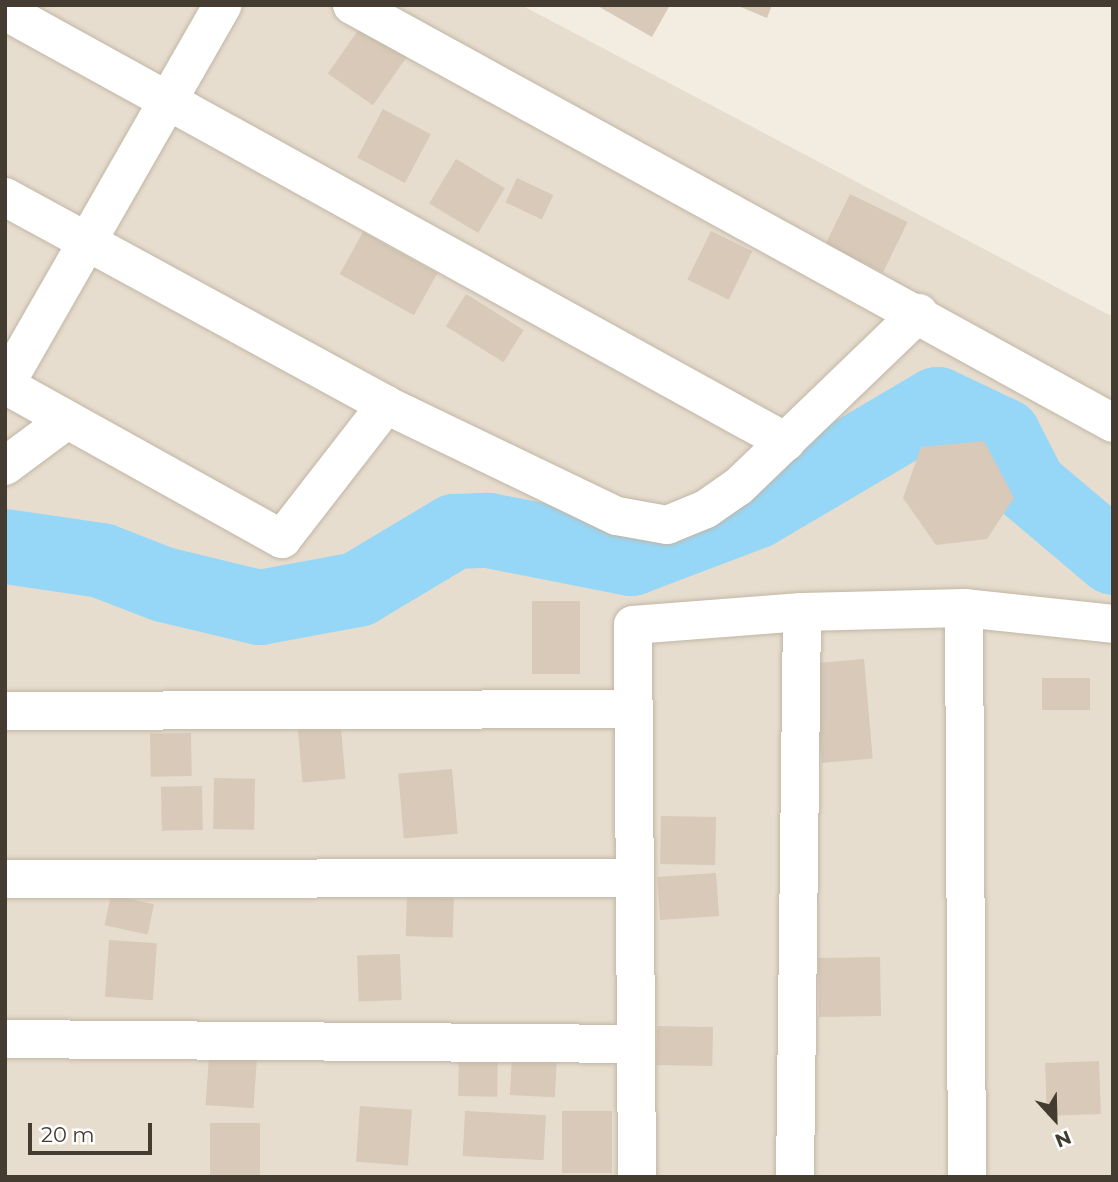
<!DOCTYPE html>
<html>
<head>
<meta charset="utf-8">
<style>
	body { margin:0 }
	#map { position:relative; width:1118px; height:1182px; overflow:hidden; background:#f2ece1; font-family:Montserrat,sans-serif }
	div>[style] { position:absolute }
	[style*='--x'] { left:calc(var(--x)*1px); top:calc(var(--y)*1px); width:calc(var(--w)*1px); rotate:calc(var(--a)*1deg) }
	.residential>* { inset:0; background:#e7ddce }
	.river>* { height:75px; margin:-37.5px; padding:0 37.5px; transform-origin:37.5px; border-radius:37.5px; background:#96d7f7 }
	.building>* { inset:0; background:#d8c9b8; transform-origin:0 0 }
	.roads { filter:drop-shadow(0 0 2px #c1b6a6) drop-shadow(0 0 2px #c1b6a6) }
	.minor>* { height:38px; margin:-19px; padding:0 19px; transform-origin:19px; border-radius:19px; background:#fff }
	span { translate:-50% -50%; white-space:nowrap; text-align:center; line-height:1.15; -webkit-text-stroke:5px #fff; paint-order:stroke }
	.frame { position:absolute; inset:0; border:7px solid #443b31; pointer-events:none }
	.north { position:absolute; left:1020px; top:1084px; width:70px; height:70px; -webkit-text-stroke:5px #fff; paint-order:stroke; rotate:158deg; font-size:19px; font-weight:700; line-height:28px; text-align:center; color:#443b31 }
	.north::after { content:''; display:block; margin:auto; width:24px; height:32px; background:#443b31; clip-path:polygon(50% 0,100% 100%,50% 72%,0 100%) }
	.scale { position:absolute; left:28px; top:1123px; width:124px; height:32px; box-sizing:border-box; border:4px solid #443b31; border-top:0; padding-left:9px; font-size:21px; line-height:24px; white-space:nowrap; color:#443b31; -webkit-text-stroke:5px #fff; paint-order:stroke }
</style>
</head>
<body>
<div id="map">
	<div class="residential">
		<div style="clip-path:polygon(5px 5px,521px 5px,1113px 317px,1113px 1177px,5px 1177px)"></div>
	</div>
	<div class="river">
		<div style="--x:5;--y:546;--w:97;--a:8.3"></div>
		<div style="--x:101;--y:560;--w:66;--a:21.2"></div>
		<div style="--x:163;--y:584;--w:99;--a:13.5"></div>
		<div style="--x:259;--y:607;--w:100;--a:-10.4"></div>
		<div style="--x:357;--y:589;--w:113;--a:-30.9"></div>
		<div style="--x:454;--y:531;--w:34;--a:-2"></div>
		<div style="--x:488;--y:530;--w:146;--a:11.1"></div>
		<div style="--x:631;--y:558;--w:133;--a:-20.8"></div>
		<div style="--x:755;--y:511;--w:211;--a:-30.5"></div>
		<div style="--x:937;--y:404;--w:73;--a:25.2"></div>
		<div style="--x:1003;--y:435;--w:57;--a:63"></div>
		<div style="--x:1029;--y:486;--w:110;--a:40.2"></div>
	</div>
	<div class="building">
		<div style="clip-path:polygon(596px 5px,670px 5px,652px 37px)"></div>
		<div style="clip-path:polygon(736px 5px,772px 5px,767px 18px)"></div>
		<div style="left:364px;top:22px;width:55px;height:63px;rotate:35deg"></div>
		<div style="left:383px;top:109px;width:54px;height:55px;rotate:28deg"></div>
		<div style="left:456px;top:159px;width:57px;height:52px;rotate:31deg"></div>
		<div style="left:517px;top:178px;width:40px;height:27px;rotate:25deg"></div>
		<div style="left:850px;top:194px;width:64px;height:56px;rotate:26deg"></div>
		<div style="left:711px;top:231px;width:46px;height:54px;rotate:26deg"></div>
		<div style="left:363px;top:232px;width:85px;height:48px;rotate:29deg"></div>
		<div style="left:466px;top:294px;width:68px;height:38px;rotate:32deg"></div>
		<div style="clip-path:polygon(984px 441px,1014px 498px,987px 539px,936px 545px,903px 498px,921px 447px)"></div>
		<div style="left:532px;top:601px;width:48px;height:73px"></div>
		<div style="left:864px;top:659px;width:100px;height:51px;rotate:85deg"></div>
		<div style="left:1042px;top:678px;width:48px;height:32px"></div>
		<div style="left:340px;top:717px;width:62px;height:43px;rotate:85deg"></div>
		<div style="left:191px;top:733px;width:43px;height:41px;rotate:89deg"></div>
		<div style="left:452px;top:769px;width:65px;height:54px;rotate:85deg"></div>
		<div style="left:214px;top:778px;width:41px;height:51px;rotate:1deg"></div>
		<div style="left:202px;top:786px;width:44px;height:41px;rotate:89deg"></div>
		<div style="left:661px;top:816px;width:55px;height:48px;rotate:1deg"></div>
		<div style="left:716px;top:873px;width:43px;height:59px;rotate:86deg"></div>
		<div style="left:111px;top:895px;width:44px;height:31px;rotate:12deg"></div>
		<div style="left:407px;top:896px;width:47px;height:40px;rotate:2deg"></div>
		<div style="left:109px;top:940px;width:48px;height:57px;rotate:4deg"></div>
		<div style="left:400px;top:954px;width:46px;height:43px;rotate:88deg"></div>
		<div style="left:880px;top:957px;width:59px;height:62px;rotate:89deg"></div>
		<div style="left:657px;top:1026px;width:56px;height:39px;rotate:1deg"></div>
		<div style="left:459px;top:1049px;width:39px;height:47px;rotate:1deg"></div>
		<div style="left:512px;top:1055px;width:45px;height:40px;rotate:3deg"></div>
		<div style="left:209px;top:1056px;width:48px;height:49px;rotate:4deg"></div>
		<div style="left:1099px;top:1061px;width:53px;height:54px;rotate:88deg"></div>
		<div style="left:360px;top:1106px;width:52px;height:56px;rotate:4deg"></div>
		<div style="left:465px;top:1111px;width:81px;height:45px;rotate:3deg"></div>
		<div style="left:562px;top:1111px;width:50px;height:62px"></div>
		<div style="left:210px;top:1123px;width:50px;height:54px"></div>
	</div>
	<div class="roads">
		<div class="minor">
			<div style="--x:352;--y:5;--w:868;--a:28.78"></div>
			<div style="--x:5;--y:11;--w:892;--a:28.89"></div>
			<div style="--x:5;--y:197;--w:434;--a:28.6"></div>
			<div style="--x:386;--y:405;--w:256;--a:25.7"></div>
			<div style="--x:617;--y:516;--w:51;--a:10.2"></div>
			<div style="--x:667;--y:525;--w:42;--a:-22.3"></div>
			<div style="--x:706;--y:509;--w:39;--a:-35"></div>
			<div style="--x:738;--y:487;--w:251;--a:-43.9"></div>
			<div style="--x:5;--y:385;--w:317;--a:29.1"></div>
			<div style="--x:282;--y:539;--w:170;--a:-52.2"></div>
			<div style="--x:5;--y:385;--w:438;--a:-60.2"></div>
			<div style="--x:5;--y:466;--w:77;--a:-36.6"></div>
			<div style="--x:964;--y:608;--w:569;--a:89.7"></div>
			<div style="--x:5;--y:711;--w:628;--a:-0.18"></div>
			<div style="--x:5;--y:879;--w:629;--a:-0.09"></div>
			<div style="--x:5;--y:1039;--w:631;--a:0.45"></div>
			<div style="--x:637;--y:1177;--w:552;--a:-90.42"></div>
			<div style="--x:633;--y:625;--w:169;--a:-4.4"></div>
			<div style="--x:802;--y:612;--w:162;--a:-1.4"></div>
			<div style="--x:964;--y:608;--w:150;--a:6.1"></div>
			<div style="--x:795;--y:1177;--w:565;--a:-89.29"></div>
		</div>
	</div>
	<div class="frame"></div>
	<div class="north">N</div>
	<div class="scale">20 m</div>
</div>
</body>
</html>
